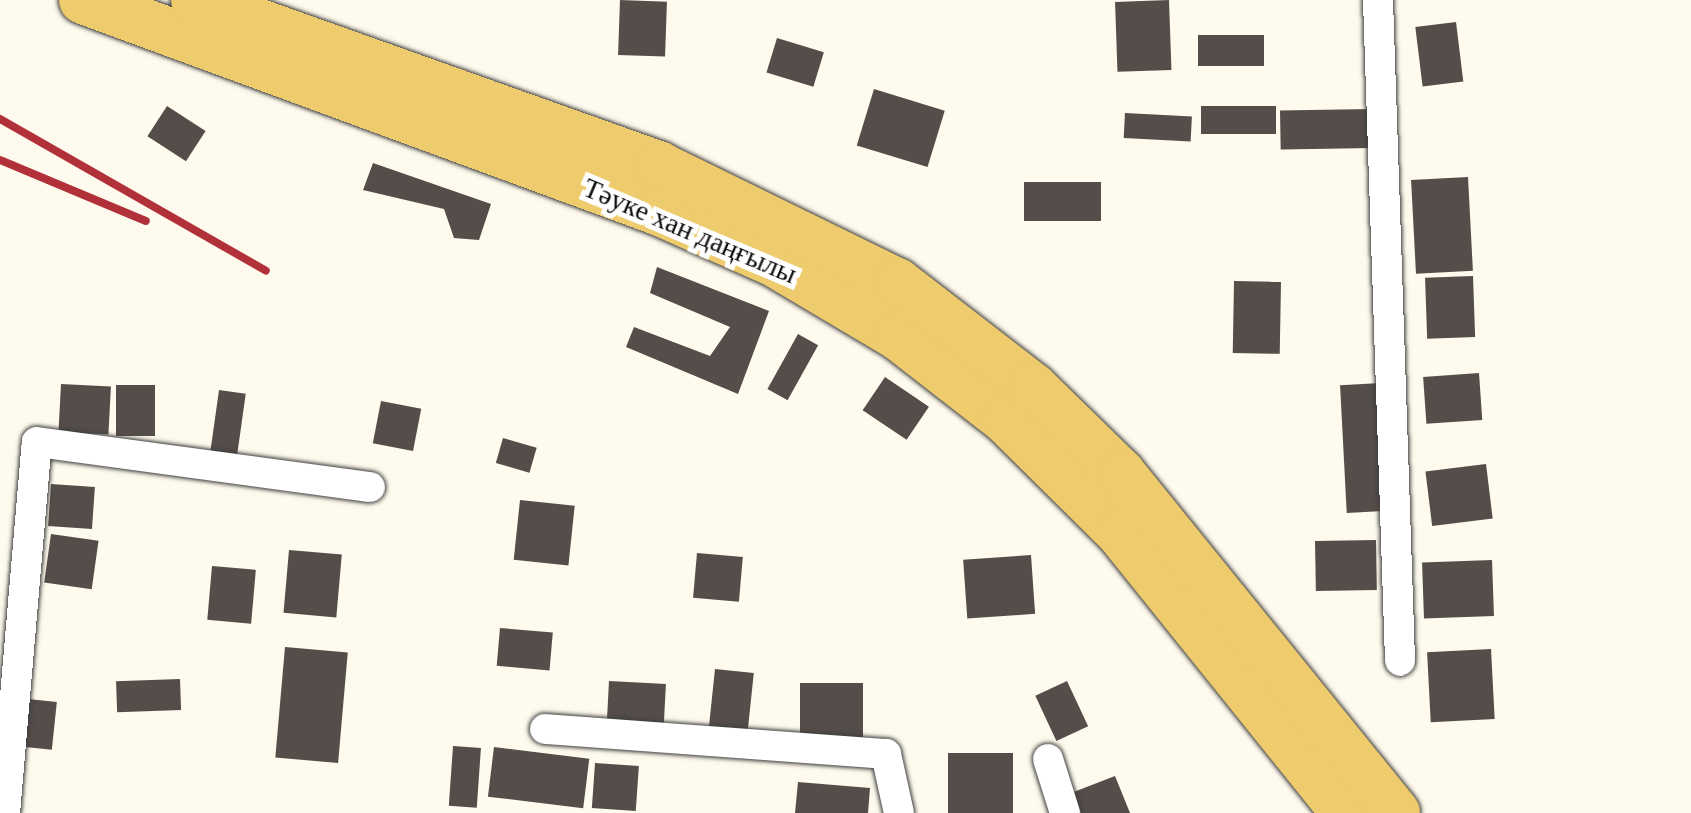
<!DOCTYPE html>
<html>
<head>
<meta charset="utf-8">
<style>
	body { margin:0 }
	#map { position:relative; width:1691px; height:813px; overflow:hidden; background:#fefaed; font-family:"Times New Roman",serif }
	div>[style] { position:absolute }
	[style*='--x'] { left:calc(var(--x)*1px); top:calc(var(--y)*1px); width:calc(var(--w)*1px); rotate:calc(var(--a)*1deg) }
	.building>* { inset:0; background:#544d49; transform-origin:0 0 }
	.roads { filter:drop-shadow(0 0 2px #3f3f3f) drop-shadow(0 0 2px #3f3f3f) }
	.minor>* { height:30px; margin:-15px; padding:0 15px; transform-origin:15px; border-radius:15px; background:#fff }
	.primary>* { height:48px; margin:-24px; padding:0 24px; transform-origin:24px; border-radius:24px; background:#eecb6d }
	.rail>* { height:8px; margin:-4px; padding:0 4px; transform-origin:4px; border-radius:4px; background:#b13039 }
	span { translate:-50% -50%; white-space:nowrap; text-align:center; line-height:1.15; -webkit-text-stroke:10px #fff; paint-order:stroke }
	.street-label { font-size:28px; color:#0c0c0c }
</style>
</head>
<body>
<div id="map">
	<div class="building">
		<div style="left:620px;top:0;width:47px;height:55px;rotate:2deg"></div>
		<div style="left:1169px;top:0;width:70px;height:54px;rotate:88deg"></div>
		<div style="left:1456px;top:22px;width:60px;height:41px;rotate:83deg"></div>
		<div style="left:1198px;top:35px;width:66px;height:31px"></div>
		<div style="left:777px;top:38px;width:49px;height:36px;rotate:17deg"></div>
		<div style="left:874px;top:89px;width:74px;height:59px;rotate:17deg"></div>
		<div style="left:167px;top:106px;width:46px;height:36px;rotate:33deg"></div>
		<div style="left:1201px;top:106px;width:75px;height:28px"></div>
		<div style="left:1372px;top:109px;width:39px;height:92px;rotate:89deg"></div>
		<div style="left:1125px;top:113px;width:67px;height:25px;rotate:3deg"></div>
		<div style="clip-path:polygon(373px 163px,491px 204px,479px 240px,454px 238px,444px 209px,363px 190px)"></div>
		<div style="left:1468px;top:177px;width:94px;height:57px;rotate:87deg"></div>
		<div style="left:1101px;top:182px;width:39px;height:77px;rotate:90deg"></div>
		<div style="clip-path:polygon(657px 267px,769px 311px,738px 394px,626px 347px,634px 327px,710px 356px,730px 327px,650px 293px)"></div>
		<div style="left:1473px;top:276px;width:61px;height:48px;rotate:88deg"></div>
		<div style="left:1234px;top:281px;width:47px;height:72px;rotate:1deg"></div>
		<div style="left:798px;top:334px;width:23px;height:63px;rotate:29deg"></div>
		<div style="left:1479px;top:373px;width:47px;height:56px;rotate:86deg"></div>
		<div style="left:885px;top:377px;width:53px;height:40px;rotate:34deg"></div>
		<div style="left:1381px;top:383px;width:128px;height:41px;rotate:87deg"></div>
		<div style="left:61px;top:384px;width:50px;height:48px;rotate:3deg"></div>
		<div style="left:116px;top:385px;width:39px;height:51px"></div>
		<div style="left:219px;top:390px;width:27px;height:62px;rotate:8deg"></div>
		<div style="left:381px;top:401px;width:41px;height:43px;rotate:11deg"></div>
		<div style="left:503px;top:438px;width:35px;height:26px;rotate:16deg"></div>
		<div style="left:1486px;top:464px;width:55px;height:61px;rotate:83deg"></div>
		<div style="left:51px;top:484px;width:44px;height:42px;rotate:4deg"></div>
		<div style="left:520px;top:500px;width:55px;height:60px;rotate:6deg"></div>
		<div style="left:51px;top:534px;width:48px;height:49px;rotate:8deg"></div>
		<div style="left:1376px;top:540px;width:50px;height:61px;rotate:89deg"></div>
		<div style="left:289px;top:550px;width:53px;height:63px;rotate:5deg"></div>
		<div style="left:697px;top:553px;width:46px;height:45px;rotate:5deg"></div>
		<div style="left:1031px;top:555px;width:59px;height:68px;rotate:86deg"></div>
		<div style="left:1492px;top:560px;width:56px;height:70px;rotate:88deg"></div>
		<div style="left:212px;top:566px;width:44px;height:54px;rotate:5deg"></div>
		<div style="left:500px;top:628px;width:53px;height:38px;rotate:5deg"></div>
		<div style="left:285px;top:647px;width:63px;height:111px;rotate:5deg"></div>
		<div style="left:1491px;top:649px;width:70px;height:64px;rotate:87deg"></div>
		<div style="left:715px;top:669px;width:39px;height:59px;rotate:6deg"></div>
		<div style="left:180px;top:679px;width:31px;height:64px;rotate:88deg"></div>
		<div style="left:609px;top:681px;width:57px;height:40px;rotate:3deg"></div>
		<div style="left:1067px;top:681px;width:50px;height:35px;rotate:65deg"></div>
		<div style="left:800px;top:683px;width:63px;height:60px"></div>
		<div style="left:28px;top:699px;width:29px;height:48px;rotate:6deg"></div>
		<div style="left:453px;top:746px;width:28px;height:60px;rotate:4deg"></div>
		<div style="left:494px;top:747px;width:96px;height:50px;rotate:7deg"></div>
		<div style="left:948px;top:753px;width:65px;height:60px"></div>
		<div style="left:595px;top:763px;width:44px;height:45px;rotate:4deg"></div>
		<div style="clip-path:polygon(1115px 776px,1130px 813px,1079px 813px,1071px 793px)"></div>
		<div style="clip-path:polygon(798px 782px,870px 788px,868px 813px,795px 813px)"></div>
	</div>
	<div class="roads">
		<div class="minor">
			<div style="--x:1378;--y:0;--w:661;--a:88.09"></div>
			<div style="--x:545;--y:729;--w:342;--a:4.2"></div>
			<div style="--x:886;--y:754;--w:60;--a:77.6"></div>
			<div style="--x:1048;--y:759;--w:57;--a:72.5"></div>
			<div style="--x:5;--y:813;--w:372;--a:-85.1"></div>
			<div style="--x:37;--y:442;--w:336;--a:7.7"></div>
		</div>
		<div class="primary">
			<div style="--x:83;--y:0;--w:615;--a:20.17"></div>
			<div style="--x:660;--y:212;--w:126;--a:23.9"></div>
			<div style="--x:775;--y:263;--w:143;--a:30.7"></div>
			<div style="--x:898;--y:336;--w:137;--a:37.9"></div>
			<div style="--x:1006;--y:420;--w:161;--a:44.7"></div>
			<div style="--x:1120;--y:533;--w:359;--a:51.2"></div>
			<div style="--x:195;--y:0;--w:494;--a:19.6"></div>
			<div style="--x:660;--y:166;--w:264;--a:26.1"></div>
			<div style="--x:897;--y:282;--w:172;--a:37.7"></div>
			<div style="--x:1033;--y:387;--w:123;--a:44.3"></div>
			<div style="--x:1121;--y:473;--w:437;--a:51"></div>
		</div>
	</div>
	<div class="rail">
		<div style="--x:0;--y:119;--w:306;--a:29.7"></div>
		<div style="--x:0;--y:160;--w:158;--a:22.7"></div>
	</div>
	<div class="street-label">
		<span style="left:690px;top:231px;rotate:23deg">Тәуке хан даңғылы</span>
	</div>
</div>
</body>
</html>
